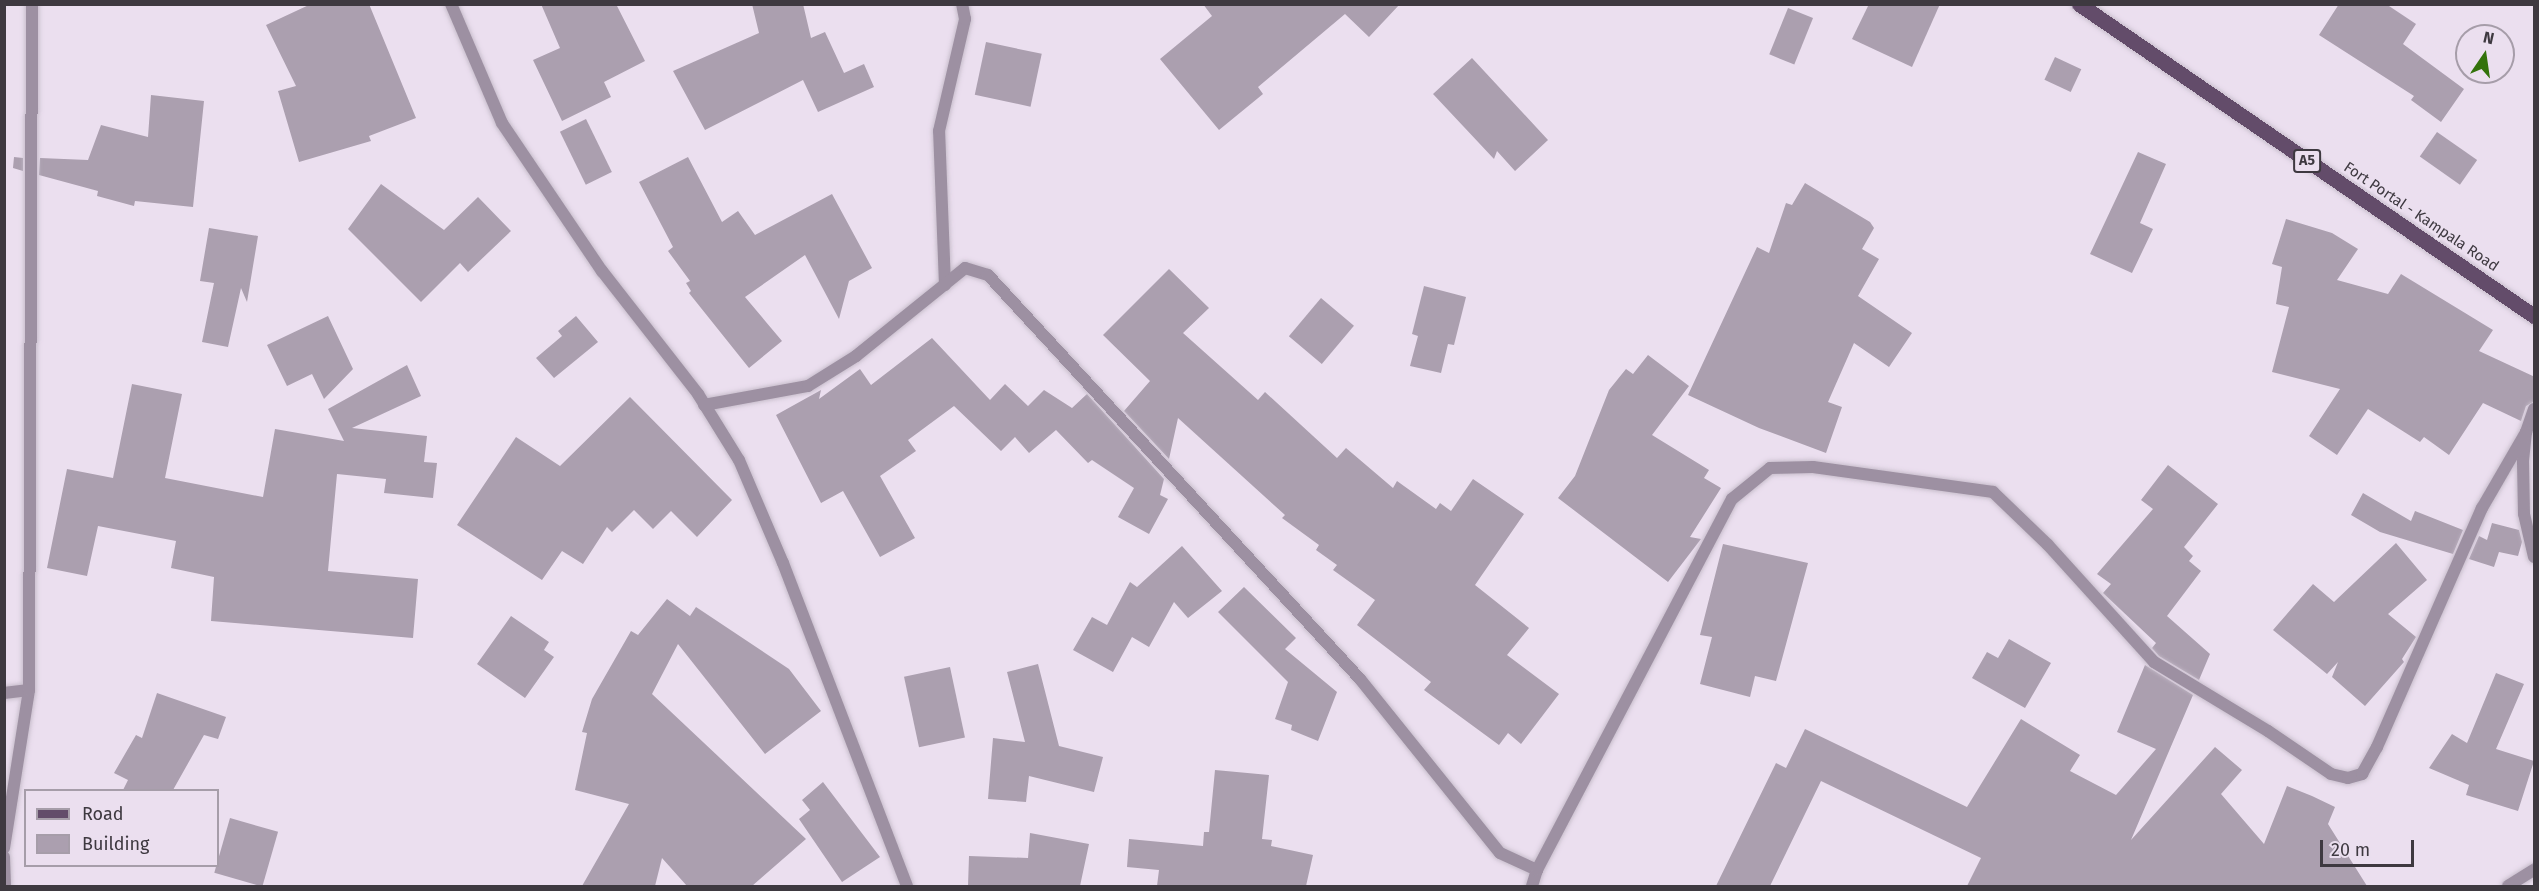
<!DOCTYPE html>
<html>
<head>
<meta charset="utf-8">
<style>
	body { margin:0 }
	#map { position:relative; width:2539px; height:891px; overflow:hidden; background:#ebdfef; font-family:"Fira Sans",sans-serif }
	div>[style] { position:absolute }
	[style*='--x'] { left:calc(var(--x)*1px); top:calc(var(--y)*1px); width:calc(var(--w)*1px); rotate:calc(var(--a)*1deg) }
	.building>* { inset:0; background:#ab9faf; transform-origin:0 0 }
	.roads { filter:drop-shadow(0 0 2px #c8becc) drop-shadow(0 0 2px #c8becc) }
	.minor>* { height:12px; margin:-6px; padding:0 6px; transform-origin:6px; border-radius:6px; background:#9d90a2 }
	.primary>* { height:15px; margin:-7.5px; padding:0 7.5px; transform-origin:7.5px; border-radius:7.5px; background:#634c6a }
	span { translate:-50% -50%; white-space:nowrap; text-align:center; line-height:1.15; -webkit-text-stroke:5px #ebdfef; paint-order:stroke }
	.shield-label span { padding:2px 4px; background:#ebdfef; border:2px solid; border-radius:4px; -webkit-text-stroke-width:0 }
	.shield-label { font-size:14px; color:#3e3940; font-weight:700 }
	.street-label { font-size:15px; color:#3e3940 }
	.frame { position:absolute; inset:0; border:6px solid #3e3940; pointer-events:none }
	.legend { position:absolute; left:24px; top:789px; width:195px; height:78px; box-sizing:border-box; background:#ebdfef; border:2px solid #a69da9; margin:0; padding:8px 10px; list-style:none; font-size:18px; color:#3e3940 }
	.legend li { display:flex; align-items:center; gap:12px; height:30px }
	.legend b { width:30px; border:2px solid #a69da9 }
	.north { position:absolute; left:2455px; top:24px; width:60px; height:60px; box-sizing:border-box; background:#ebdfef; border:2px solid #a69da9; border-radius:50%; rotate:13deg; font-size:16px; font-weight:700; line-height:24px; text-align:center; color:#3e3940 }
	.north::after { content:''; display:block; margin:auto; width:21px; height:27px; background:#33720b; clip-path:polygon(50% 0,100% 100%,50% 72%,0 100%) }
	.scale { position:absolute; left:2320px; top:840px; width:94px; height:27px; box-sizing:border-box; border:3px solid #3e3940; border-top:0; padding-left:8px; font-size:18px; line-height:21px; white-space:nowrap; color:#3e3940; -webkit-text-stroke:4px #ebdfef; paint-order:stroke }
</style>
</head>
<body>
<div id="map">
	<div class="building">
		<div style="clip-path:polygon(311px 4px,369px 4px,416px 118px,369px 136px,371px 141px,299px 162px,278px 91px,296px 86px,266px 25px)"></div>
		<div style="clip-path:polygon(541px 4px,616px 4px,645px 61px,604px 82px,611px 97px,562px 121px,533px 60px,560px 48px)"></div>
		<div style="clip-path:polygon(752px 4px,803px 4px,811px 38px,825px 32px,844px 73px,864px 64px,874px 87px,818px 112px,803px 80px,705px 130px,673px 71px,759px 33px)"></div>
		<div style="clip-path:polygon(1203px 4px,1400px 4px,1369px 37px,1345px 14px,1258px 87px,1263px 94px,1219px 130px,1160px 59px,1212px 16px)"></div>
		<div style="clip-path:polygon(1869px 4px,1940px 4px,1912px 67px,1852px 39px)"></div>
		<div style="clip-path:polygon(2339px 4px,2386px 4px,2416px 24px,2403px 44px,2464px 89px,2441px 122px,2411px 100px,2414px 96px,2319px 35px)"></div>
		<div style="left:1788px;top:8px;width:27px;height:50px;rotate:22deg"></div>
		<div style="left:986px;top:42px;width:57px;height:54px;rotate:12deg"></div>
		<div style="left:2055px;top:57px;width:29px;height:25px;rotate:25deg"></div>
		<div style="clip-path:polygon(1472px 58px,1548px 140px,1515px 171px,1497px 151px,1494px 159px,1433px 94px)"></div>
		<div style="clip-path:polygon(151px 95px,204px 101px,193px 207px,135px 201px,134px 206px,97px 196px,98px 191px,39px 175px,40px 158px,88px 160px,101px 125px,148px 137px)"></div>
		<div style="left:586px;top:119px;width:59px;height:29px;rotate:64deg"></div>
		<div style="left:2437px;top:132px;width:49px;height:30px;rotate:35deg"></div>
		<div style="clip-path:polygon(2138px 152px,2166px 164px,2140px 223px,2153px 229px,2132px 273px,2090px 254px)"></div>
		<div style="clip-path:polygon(14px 157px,23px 158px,23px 171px,13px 168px)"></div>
		<div style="clip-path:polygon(688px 157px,722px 222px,738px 211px,755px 235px,832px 194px,872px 268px,849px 281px,839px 319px,805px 255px,745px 297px,782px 341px,749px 368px,689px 293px,691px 291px,686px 283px,690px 281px,668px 251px,673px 247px,639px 182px)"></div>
		<div style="clip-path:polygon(1805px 183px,1870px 222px,1874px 228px,1862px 249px,1879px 259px,1858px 296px,1912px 333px,1889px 367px,1854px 343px,1828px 402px,1842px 407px,1826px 453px,1759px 428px,1688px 395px,1757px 247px,1769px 253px,1786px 203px,1792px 205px)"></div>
		<div style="clip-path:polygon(381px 184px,444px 230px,478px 197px,511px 231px,468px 272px,460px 263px,421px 302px,348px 229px)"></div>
		<div style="clip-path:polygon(2286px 219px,2332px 233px,2358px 249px,2337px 280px,2388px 294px,2401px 274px,2493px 330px,2479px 351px,2535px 377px,2535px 401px,2526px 406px,2521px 421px,2483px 403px,2449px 455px,2424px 437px,2420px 442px,2368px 409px,2337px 455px,2309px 436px,2340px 389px,2272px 372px,2289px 307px,2276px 304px,2282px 267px,2272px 264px)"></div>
		<div style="clip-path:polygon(209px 228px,258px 236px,247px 302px,241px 288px,228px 347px,202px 342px,214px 283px,200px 281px)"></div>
		<div style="clip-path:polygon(1169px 269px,1209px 308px,1183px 333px,1258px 400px,1265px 392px,1337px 458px,1346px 448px,1393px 488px,1397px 481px,1436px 509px,1440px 503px,1451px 511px,1473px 479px,1524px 514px,1475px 585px,1529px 628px,1507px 655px,1559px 694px,1521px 744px,1508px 733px,1499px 745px,1424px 690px,1431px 682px,1357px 625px,1375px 600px,1333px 570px,1337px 565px,1316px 550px,1319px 545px,1282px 518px,1285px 515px,1178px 418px,1169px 459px,1124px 411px,1150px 381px,1103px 335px)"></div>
		<div style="clip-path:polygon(1424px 286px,1466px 297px,1454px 345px,1448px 344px,1441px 373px,1410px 366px,1418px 336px,1412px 334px)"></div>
		<div style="left:1321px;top:298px;width:43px;height:50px;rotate:40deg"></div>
		<div style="clip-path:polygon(328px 316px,353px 369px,324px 399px,312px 374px,287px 386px,267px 345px)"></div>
		<div style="clip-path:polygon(576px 316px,598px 342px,554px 378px,536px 358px,562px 336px,558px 331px)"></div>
		<div style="clip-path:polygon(932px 338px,990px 400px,1005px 384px,1028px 406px,1044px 390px,1072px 408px,1087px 394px,1164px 479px,1160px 495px,1168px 499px,1149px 534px,1118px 517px,1134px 488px,1092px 460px,1088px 463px,1056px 430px,1029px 453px,1015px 437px,1001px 451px,954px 406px,908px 440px,916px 451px,880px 476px,915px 538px,880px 557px,843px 491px,821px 503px,776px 415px,821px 390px,819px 399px,860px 369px,871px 385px)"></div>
		<div style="clip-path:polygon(1648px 355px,1689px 386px,1652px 435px,1709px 470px,1704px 478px,1721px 488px,1690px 537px,1701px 539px,1668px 582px,1558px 498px,1575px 476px,1609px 390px,1626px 369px,1633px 374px)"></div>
		<div style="clip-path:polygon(407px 365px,421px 396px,352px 428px,427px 436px,424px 462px,437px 463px,433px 498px,384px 493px,386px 479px,337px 474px,328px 571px,418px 579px,413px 638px,211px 621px,214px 577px,171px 568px,176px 541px,98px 526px,87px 576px,47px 568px,67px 469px,113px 478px,132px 384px,182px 394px,165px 478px,263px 497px,275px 429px,344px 441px,328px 409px)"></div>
		<div style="clip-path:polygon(630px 397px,732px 500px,697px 537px,671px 511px,653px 529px,634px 510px,612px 532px,607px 527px,583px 564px,562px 551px,542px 580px,457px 525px,516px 437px,560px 466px)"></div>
		<div style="clip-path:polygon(2168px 465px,2218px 504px,2184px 547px,2193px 556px,2189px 561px,2201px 571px,2167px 616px,2210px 654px,2199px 680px,2159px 656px,2152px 648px,2156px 643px,2103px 593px,2111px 584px,2097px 574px,2153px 509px,2141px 500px)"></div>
		<div style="clip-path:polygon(2363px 493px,2411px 521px,2415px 511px,2463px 530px,2453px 554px,2380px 532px,2351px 515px)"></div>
		<div style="clip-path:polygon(2492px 523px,2519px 530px,2522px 542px,2518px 556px,2499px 552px,2494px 567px,2469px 559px,2479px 536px,2487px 540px)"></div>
		<div style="clip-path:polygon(2396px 543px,2427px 580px,2388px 614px,2416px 637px,2402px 659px,2404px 662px,2365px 706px,2332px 677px,2338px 662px,2327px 674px,2273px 630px,2313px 584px,2334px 602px)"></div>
		<div style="clip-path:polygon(1723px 544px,1808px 563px,1776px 681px,1755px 676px,1750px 697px,1700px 684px,1712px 637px,1700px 635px)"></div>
		<div style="clip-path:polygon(1182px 546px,1222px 591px,1188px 618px,1174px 602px,1149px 647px,1132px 637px,1113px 672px,1073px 650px,1092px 617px,1107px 625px,1130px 582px,1137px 587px)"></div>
		<div style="clip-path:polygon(1244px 587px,1296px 638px,1285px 649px,1337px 692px,1318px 741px,1291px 730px,1292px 725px,1275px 719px,1288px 682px,1218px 612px)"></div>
		<div style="clip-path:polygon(667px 599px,690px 616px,696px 607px,789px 669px,821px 711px,765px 754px,678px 644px,652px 694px,806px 839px,752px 886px,687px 886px,662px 858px,655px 886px,582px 886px,629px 804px,575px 790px,587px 733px,582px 732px,592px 699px,631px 631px,638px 635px)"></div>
		<div style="clip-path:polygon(511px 616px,549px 642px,544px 650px,554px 657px,525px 698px,477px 664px)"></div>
		<div style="clip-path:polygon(2009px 639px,2051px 663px,2025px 708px,1972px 678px,1987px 652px,1998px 658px)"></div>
		<div style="clip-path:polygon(1038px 664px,1059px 746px,1103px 757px,1094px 792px,1029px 776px,1026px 802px,988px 799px,993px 738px,1025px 742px,1007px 672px)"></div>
		<div style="clip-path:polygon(2145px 665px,2193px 695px,2131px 840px,2215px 747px,2242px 770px,2221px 794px,2264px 844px,2287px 786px,2312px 796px,2335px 807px,2328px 824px,2367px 886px,1967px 886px,1981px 858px,1821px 781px,1770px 886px,1716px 886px,1776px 763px,1786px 768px,1805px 729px,1967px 807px,2021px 719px,2080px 755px,2070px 771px,2116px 795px,2156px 749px,2117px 732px)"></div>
		<div style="left:950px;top:667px;width:72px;height:47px;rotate:78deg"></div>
		<div style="clip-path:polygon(2496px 673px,2524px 684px,2496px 749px,2534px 761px,2518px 811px,2466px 795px,2469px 785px,2429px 768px,2452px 734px,2467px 743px)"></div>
		<div style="clip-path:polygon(157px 693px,226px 717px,218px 739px,204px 735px,173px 790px,123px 790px,128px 780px,114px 773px,136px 735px,142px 738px)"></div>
		<div style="clip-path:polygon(1215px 770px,1269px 775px,1262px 839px,1272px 840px,1271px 846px,1313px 855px,1306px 886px,1157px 886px,1159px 870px,1127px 867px,1129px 839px,1203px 846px,1204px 832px,1209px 832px)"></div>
		<div style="clip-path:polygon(823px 782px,880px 857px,842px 882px,799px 819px,810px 810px,802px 800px)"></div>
		<div style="left:230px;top:818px;width:50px;height:57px;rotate:16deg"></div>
		<div style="clip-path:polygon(1030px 833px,1089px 844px,1080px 886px,968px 886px,969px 856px,1028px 858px)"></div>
	</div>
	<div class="roads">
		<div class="minor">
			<div style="--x:451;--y:4;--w:129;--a:66.8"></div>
			<div style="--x:502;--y:123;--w:179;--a:56"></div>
			<div style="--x:602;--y:271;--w:156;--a:52"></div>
			<div style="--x:698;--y:394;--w:78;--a:58.2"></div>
			<div style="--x:739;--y:460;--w:112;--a:66.9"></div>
			<div style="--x:783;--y:563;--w:346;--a:69"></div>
			<div style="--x:945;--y:285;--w:154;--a:-92.2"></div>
			<div style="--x:939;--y:131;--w:115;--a:-76.9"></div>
			<div style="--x:965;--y:19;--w:15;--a:-101"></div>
			<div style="--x:704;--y:405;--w:106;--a:-10.4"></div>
			<div style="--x:808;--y:386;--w:57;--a:-32"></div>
			<div style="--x:856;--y:356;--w:140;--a:-38.9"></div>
			<div style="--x:965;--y:268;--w:24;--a:17"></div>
			<div style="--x:988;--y:275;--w:549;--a:47.36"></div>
			<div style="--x:1360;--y:679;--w:223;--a:51.2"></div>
			<div style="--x:1500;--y:853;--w:41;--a:24.7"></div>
			<div style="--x:2534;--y:409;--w:24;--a:109"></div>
			<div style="--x:2526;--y:432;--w:30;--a:96"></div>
			<div style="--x:2523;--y:462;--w:52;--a:88.9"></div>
			<div style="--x:2524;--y:514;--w:44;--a:76.9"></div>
			<div style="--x:4;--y:693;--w:25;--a:-7"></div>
			<div style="--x:4;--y:848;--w:160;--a:-81"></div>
			<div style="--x:29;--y:690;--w:686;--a:-89.75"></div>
			<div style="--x:4;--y:857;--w:29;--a:88"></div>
			<div style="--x:1532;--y:886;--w:17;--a:-73"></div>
			<div style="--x:1537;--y:870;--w:419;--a:-62.3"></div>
			<div style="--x:1732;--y:499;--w:49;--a:-39.2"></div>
			<div style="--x:1770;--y:468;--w:43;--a:-1.3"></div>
			<div style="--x:1813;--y:467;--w:182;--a:7.9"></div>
			<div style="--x:1993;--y:492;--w:76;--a:43.9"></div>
			<div style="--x:2048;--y:545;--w:158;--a:47.8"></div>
			<div style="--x:2154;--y:662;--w:133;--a:31.2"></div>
			<div style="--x:2268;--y:731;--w:76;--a:34.3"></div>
			<div style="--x:2331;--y:774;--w:17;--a:13"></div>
			<div style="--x:2348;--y:778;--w:15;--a:-16"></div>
			<div style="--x:2362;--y:774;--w:31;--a:-61"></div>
			<div style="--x:2377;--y:747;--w:261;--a:-66.3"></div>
			<div style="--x:2482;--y:508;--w:88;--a:-59.9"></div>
			<div style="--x:2508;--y:886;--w:31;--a:-32"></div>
		</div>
		<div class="primary">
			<div style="--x:2079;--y:4;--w:552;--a:34.44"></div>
		</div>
	</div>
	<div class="shield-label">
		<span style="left:2307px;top:161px">A5</span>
	</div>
	<div class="street-label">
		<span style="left:2421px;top:217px;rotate:34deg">Fort Portal - Kampala Road</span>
	</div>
	<div class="frame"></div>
	<ul class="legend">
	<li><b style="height:8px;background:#634c6a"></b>Road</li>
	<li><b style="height:16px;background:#ab9faf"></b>Building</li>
	</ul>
	<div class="north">N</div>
	<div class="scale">20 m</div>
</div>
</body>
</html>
